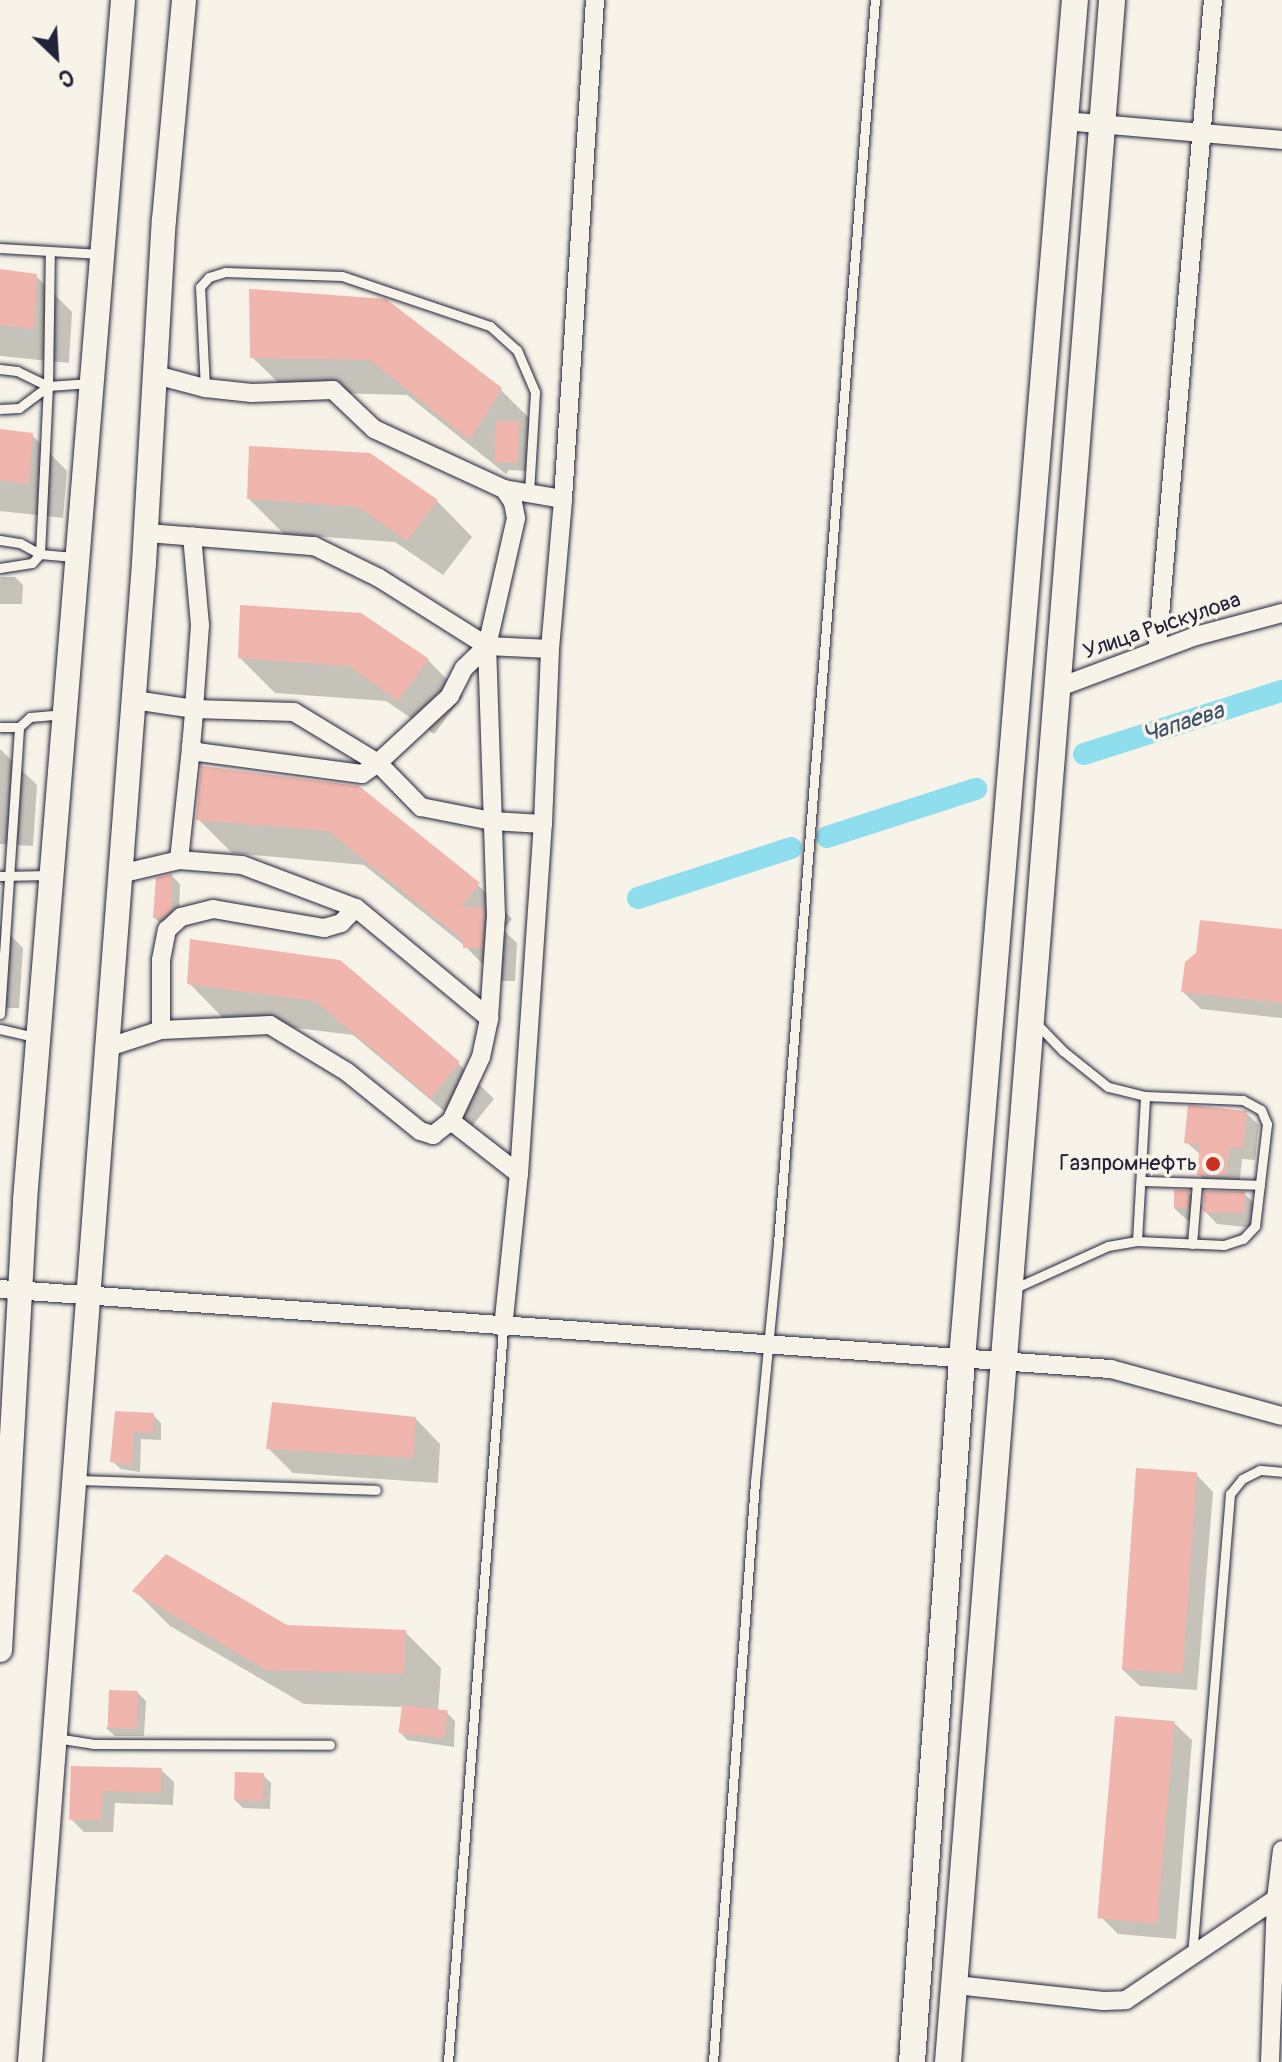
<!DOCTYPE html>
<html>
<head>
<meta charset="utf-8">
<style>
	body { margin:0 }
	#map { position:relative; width:1282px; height:2062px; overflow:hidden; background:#f7f3e8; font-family:Pangolin,sans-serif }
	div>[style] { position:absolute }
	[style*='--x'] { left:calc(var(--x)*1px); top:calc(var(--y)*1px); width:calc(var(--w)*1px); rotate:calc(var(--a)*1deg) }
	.shadow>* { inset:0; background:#0003 }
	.canal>* { height:22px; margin:-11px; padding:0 11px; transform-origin:11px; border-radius:11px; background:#8fdeed }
	.building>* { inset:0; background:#f0b5ad; transform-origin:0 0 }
	.roads { filter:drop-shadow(0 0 2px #22223b) drop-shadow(0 0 2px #22223b) }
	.service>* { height:9px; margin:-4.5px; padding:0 4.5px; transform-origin:4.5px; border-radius:4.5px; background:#f7f3e8 }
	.minor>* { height:18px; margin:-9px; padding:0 9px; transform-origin:9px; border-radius:9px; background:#f7f3e8 }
	.tertiary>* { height:24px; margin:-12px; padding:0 12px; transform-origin:12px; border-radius:12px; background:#f7f3e8 }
	.secondary>* { height:26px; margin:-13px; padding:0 13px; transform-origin:13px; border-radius:13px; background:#f7f3e8 }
	.dots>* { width:22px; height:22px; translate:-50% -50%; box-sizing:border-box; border:4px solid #f7f3e8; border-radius:50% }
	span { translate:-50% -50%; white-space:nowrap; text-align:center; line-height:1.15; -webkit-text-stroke:7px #f7f3e8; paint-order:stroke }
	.street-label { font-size:22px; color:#22223b }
	.poi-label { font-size:22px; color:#22223b }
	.right { translate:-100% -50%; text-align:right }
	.water-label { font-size:24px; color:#3d5168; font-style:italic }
	.north { position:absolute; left:16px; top:16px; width:80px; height:80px; -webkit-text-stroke:6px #f7f3e8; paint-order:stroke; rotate:155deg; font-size:22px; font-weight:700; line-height:32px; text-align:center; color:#22223b }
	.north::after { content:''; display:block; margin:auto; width:28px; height:36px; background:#22223b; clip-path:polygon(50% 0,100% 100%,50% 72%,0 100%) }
</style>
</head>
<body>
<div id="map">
	<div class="shadow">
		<div style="clip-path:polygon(0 271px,36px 276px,72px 312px,69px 363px,0 356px)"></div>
		<div style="clip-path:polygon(251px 292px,500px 389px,536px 425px,527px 440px,526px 471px,509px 470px,506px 474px,407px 395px,288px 392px,252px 357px)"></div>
		<div style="clip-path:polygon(0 431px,32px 435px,67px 471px,63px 518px,0 511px)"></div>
		<div style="clip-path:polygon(249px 499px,437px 501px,472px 537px,443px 575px,395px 542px,284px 534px)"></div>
		<div style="clip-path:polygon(0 577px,15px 577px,23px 585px,22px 604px,0 604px)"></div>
		<div style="clip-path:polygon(240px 658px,428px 660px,463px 696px,434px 734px,386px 701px,275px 693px)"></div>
		<div style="clip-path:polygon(0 749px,37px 785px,33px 846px,0 844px)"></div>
		<div style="clip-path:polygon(203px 768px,478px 885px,512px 919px,503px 930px,517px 943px,515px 981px,499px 981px,465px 946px,364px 865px,232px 853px,198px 819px)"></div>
		<div style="clip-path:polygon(172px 876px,180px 884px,179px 918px,163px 926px,155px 918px)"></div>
		<div style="clip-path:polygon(0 925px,23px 948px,19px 1008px,0 1008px)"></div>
		<div style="clip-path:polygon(1282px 931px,1282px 1018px,1201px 1009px,1183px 992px)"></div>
		<div style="clip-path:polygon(339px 962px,459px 1064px,494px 1099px,468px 1131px,353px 1035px,224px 1019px,189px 983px)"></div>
		<div style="clip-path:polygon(1246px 1113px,1259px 1125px,1255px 1160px,1242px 1159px,1239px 1188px,1212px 1187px,1199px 1175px,1201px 1155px,1186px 1142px)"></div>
		<div style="clip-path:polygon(1188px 1192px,1204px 1208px,1245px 1194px,1257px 1207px,1255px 1228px,1217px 1224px,1201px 1207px,1199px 1222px,1187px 1220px,1174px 1208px)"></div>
		<div style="clip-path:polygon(117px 1414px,153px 1415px,161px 1423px,161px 1440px,141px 1439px,140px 1472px,121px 1469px,112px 1461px)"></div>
		<div style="clip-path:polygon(415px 1418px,440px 1444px,438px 1483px,293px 1473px,268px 1448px)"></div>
		<div style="clip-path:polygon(1196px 1474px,1213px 1492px,1197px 1690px,1140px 1686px,1122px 1669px)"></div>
		<div style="clip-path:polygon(135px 1591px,286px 1627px,405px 1632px,441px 1668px,438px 1712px,447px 1713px,455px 1721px,454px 1747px,407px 1740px,399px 1731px,403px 1707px,304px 1704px,170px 1626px)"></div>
		<div style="clip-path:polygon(138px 1693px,146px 1701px,144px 1736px,115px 1736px,106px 1728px)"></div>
		<div style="clip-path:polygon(1174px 1723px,1192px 1740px,1176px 1939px,1118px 1934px,1101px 1917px)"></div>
		<div style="clip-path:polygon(73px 1768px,161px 1770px,174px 1782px,173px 1805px,115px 1803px,113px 1832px,84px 1832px,71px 1819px)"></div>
		<div style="clip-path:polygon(263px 1775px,271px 1783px,270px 1809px,243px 1808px,235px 1800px)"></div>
	</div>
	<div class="canal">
		<div style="--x:1084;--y:754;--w:208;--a:-17.7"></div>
		<div style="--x:827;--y:837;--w:157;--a:-17.9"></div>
		<div style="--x:638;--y:898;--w:161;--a:-18.1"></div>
	</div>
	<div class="building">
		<div style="clip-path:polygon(0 269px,37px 274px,34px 329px,0 325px)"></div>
		<div style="clip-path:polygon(249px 289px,386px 299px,502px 388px,470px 440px,370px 360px,250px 358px)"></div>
		<div style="left:496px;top:421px;width:23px;height:41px;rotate:2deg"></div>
		<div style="clip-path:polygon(0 429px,33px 433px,29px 484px,0 480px)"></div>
		<div style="clip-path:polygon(249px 446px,370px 453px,438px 500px,407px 541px,358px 507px,247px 499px)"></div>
		<div style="clip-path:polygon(240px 605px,361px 613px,429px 659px,398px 701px,349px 666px,238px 658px)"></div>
		<div style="clip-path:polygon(201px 766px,359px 786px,480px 883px,461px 907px,484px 907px,482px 948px,463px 948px,463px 940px,328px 831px,196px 820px)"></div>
		<div style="clip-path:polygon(172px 874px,172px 909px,161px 919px,153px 918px,156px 878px)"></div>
		<div style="clip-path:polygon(1200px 920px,1282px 929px,1282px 1003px,1181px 992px,1185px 962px,1196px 953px)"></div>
		<div style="clip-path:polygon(190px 939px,340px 960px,460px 1062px,431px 1098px,315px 1001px,187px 984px)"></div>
		<div style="clip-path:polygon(1188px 1105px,1247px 1111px,1243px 1148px,1230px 1147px,1226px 1176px,1197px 1175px,1200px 1145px,1184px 1143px)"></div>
		<div style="left:1174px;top:1190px;width:15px;height:18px"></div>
		<div style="left:1204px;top:1191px;width:41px;height:21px;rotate:1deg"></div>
		<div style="clip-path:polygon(272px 1402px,416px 1417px,413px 1458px,266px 1449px)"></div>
		<div style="clip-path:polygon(115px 1411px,154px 1413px,153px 1433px,133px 1432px,132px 1465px,110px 1462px)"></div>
		<div style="left:1136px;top:1468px;width:61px;height:202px;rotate:4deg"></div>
		<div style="clip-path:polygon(166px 1554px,287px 1625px,406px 1630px,404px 1674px,266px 1670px,132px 1591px)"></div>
		<div style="left:109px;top:1690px;width:29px;height:38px;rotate:2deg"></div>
		<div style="left:402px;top:1705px;width:46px;height:28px;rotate:7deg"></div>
		<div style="left:1115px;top:1716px;width:60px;height:203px;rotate:5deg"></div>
		<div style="clip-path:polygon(71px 1766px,162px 1768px,161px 1793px,103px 1791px,101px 1820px,69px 1820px)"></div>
		<div style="left:235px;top:1772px;width:29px;height:28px;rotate:2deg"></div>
	</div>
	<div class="roads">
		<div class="service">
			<div style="--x:0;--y:248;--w:100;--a:3.4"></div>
			<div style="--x:0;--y:369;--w:17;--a:7"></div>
			<div style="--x:17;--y:371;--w:34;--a:26"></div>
			<div style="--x:48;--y:386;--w:43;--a:-4"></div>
			<div style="--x:205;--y:388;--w:101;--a:-92.8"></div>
			<div style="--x:200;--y:287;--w:13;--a:-48"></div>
			<div style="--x:209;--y:277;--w:17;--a:-17"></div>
			<div style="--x:225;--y:272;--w:117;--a:2"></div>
			<div style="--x:342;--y:276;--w:156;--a:18.7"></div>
			<div style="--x:490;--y:326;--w:36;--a:42"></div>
			<div style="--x:517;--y:350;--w:46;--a:66.8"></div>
			<div style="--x:535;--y:392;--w:101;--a:93.4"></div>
			<div style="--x:0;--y:409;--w:19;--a:-3"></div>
			<div style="--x:19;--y:408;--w:36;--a:-37"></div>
			<div style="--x:0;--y:540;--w:20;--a:9"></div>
			<div style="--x:20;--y:543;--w:23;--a:29"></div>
			<div style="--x:40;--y:554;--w:37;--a:5"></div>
			<div style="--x:0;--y:568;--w:32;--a:-9"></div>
			<div style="--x:32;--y:563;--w:12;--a:-48"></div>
			<div style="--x:40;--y:554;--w:168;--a:-87.3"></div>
			<div style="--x:48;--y:386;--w:135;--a:-89.2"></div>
			<div style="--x:0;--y:727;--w:19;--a:0"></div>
			<div style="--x:19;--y:727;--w:15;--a:-42"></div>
			<div style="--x:30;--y:717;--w:35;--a:-5"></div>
			<div style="--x:0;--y:876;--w:51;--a:-1.1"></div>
			<div style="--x:0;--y:1014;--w:288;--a:-86.2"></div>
			<div style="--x:0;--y:1029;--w:36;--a:13"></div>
			<div style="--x:1141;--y:1181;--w:119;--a:1.9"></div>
			<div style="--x:1137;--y:1241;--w:145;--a:-86.8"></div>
			<div style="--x:1192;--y:1244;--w:61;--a:-85.3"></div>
			<div style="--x:1013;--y:1289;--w:104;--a:-24.4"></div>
			<div style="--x:1108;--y:1246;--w:29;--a:-10"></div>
			<div style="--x:1137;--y:1241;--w:87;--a:2.6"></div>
			<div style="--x:1224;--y:1245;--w:20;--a:-18"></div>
			<div style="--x:1243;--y:1239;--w:18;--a:-47"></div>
			<div style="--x:1255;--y:1226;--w:103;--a:-83.3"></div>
			<div style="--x:1267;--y:1124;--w:15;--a:-113"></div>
			<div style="--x:1261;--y:1110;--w:21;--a:-151"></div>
			<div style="--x:1243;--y:1100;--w:98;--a:-177.7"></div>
			<div style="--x:1145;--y:1096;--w:38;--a:-166"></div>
			<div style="--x:1108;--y:1087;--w:58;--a:-141.3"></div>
			<div style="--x:1063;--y:1051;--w:37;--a:-134"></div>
			<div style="--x:76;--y:1480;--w:300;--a:1.9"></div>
			<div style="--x:56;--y:1738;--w:37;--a:9"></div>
			<div style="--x:93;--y:1744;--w:237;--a:0.2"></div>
			<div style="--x:1192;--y:1956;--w:464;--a:-85.3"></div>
			<div style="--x:1230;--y:1494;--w:19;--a:-51"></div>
			<div style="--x:1242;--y:1479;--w:20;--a:-27"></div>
			<div style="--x:1260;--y:1470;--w:22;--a:5"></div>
			<div style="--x:448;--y:2062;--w:736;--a:-85.71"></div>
			<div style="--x:713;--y:2062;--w:582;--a:-85.86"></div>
			<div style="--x:755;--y:1482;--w:240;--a:-84.5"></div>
			<div style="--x:778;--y:1243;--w:1247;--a:-85.54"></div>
		</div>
		<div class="minor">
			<div style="--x:1065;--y:121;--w:218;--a:5"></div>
			<div style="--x:156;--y:375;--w:51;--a:14.9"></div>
			<div style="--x:205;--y:388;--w:47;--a:6.1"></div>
			<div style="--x:252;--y:393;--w:81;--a:-2.1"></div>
			<div style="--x:333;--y:390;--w:57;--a:43.6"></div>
			<div style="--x:374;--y:429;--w:143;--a:24.8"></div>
			<div style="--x:504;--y:489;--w:60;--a:9.6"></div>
			<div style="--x:147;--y:533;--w:168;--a:4.5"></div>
			<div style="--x:314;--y:546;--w:72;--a:26.2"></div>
			<div style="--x:379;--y:578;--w:128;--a:32.2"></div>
			<div style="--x:487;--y:646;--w:63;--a:2.7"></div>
			<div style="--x:487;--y:646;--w:32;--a:136"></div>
			<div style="--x:464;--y:668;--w:31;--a:117"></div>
			<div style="--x:450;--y:696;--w:98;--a:137.1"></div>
			<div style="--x:378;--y:763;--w:19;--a:145"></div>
			<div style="--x:362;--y:774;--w:165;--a:-172.4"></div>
			<div style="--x:198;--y:752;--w:9;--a:-144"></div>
			<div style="--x:191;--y:747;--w:38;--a:-85"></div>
			<div style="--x:194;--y:709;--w:100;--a:1.7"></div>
			<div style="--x:294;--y:712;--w:98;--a:31.3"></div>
			<div style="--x:378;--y:763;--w:62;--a:45.7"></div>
			<div style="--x:421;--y:807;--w:72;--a:11.2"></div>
			<div style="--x:492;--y:821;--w:51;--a:3.4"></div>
			<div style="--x:1157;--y:650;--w:652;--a:-85.08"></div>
			<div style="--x:1057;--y:688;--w:148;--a:-20.5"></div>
			<div style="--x:1196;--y:636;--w:89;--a:-15"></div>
			<div style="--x:134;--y:700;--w:61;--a:8.5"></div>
			<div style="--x:194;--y:709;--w:84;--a:-85.9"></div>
			<div style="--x:200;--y:625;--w:89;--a:-95.1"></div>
			<div style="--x:179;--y:860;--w:114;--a:-83.9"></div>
			<div style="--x:120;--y:874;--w:61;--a:-13.3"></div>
			<div style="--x:179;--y:860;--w:63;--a:4.5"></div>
			<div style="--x:242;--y:865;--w:122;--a:20.7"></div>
			<div style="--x:356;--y:908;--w:173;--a:39.6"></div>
			<div style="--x:161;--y:1030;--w:70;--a:-90"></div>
			<div style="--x:161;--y:960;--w:31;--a:-79"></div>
			<div style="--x:167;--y:930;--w:19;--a:-43"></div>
			<div style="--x:181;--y:917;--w:33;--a:-14"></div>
			<div style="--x:213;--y:909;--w:113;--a:9.7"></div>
			<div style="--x:324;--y:928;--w:18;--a:-16"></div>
			<div style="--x:341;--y:923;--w:21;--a:-45"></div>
			<div style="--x:106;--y:1048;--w:58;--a:-18.1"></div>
			<div style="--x:161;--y:1030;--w:109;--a:-2.6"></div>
			<div style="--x:270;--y:1025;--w:90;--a:31.4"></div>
			<div style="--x:347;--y:1072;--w:94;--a:38.9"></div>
			<div style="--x:420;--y:1131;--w:14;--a:17"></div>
			<div style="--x:433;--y:1135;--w:23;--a:-38"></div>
			<div style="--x:451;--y:1121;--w:71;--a:-64.9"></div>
			<div style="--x:481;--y:1057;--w:40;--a:-78"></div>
			<div style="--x:489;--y:1018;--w:102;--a:-86.1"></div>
			<div style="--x:496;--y:916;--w:270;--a:-91.9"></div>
			<div style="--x:487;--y:646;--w:131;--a:-77.2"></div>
			<div style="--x:516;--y:518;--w:16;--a:-101"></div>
			<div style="--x:513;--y:502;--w:16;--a:-125"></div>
			<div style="--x:451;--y:1121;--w:86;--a:37.9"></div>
			<div style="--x:0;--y:1289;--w:1114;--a:4.12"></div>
			<div style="--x:1111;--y:1369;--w:177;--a:15.4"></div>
			<div style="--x:503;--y:1328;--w:155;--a:-84.1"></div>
			<div style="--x:519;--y:1174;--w:351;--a:-86.1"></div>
			<div style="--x:543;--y:824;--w:175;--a:-87.7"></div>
			<div style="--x:550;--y:649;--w:151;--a:-85"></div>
			<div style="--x:563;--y:499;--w:500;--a:-86.33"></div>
			<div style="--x:956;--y:1985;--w:148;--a:6.2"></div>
			<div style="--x:1103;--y:2001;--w:23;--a:-2"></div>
			<div style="--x:1126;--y:2000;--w:181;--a:-34"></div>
			<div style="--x:1270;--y:2062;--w:163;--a:-87.9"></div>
			<div style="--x:1276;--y:1899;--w:49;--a:-83"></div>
		</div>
		<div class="tertiary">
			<div style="--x:0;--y:1650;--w:451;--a:-86.8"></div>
			<div style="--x:25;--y:1200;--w:1204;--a:-85.33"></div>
			<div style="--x:30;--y:2062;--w:1503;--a:-85.65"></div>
			<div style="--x:144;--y:563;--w:344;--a:-86.7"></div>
			<div style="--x:164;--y:220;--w:221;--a:-84.8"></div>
		</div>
		<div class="secondary">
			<div style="--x:912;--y:2062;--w:705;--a:-85.93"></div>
			<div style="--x:962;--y:1359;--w:1364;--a:-85.25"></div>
			<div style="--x:948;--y:2062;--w:2069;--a:-85.45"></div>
		</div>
	</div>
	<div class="dots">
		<div style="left:1213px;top:1164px;background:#c8321e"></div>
	</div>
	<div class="street-label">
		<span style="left:1162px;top:626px;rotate:-19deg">Улица Рыскулова</span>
	</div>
	<div class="poi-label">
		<span class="right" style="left:1197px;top:1164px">Газпромнефть</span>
	</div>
	<div class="water-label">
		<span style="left:1183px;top:723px;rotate:-18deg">Чапаева</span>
	</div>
	<div class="north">С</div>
</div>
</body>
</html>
